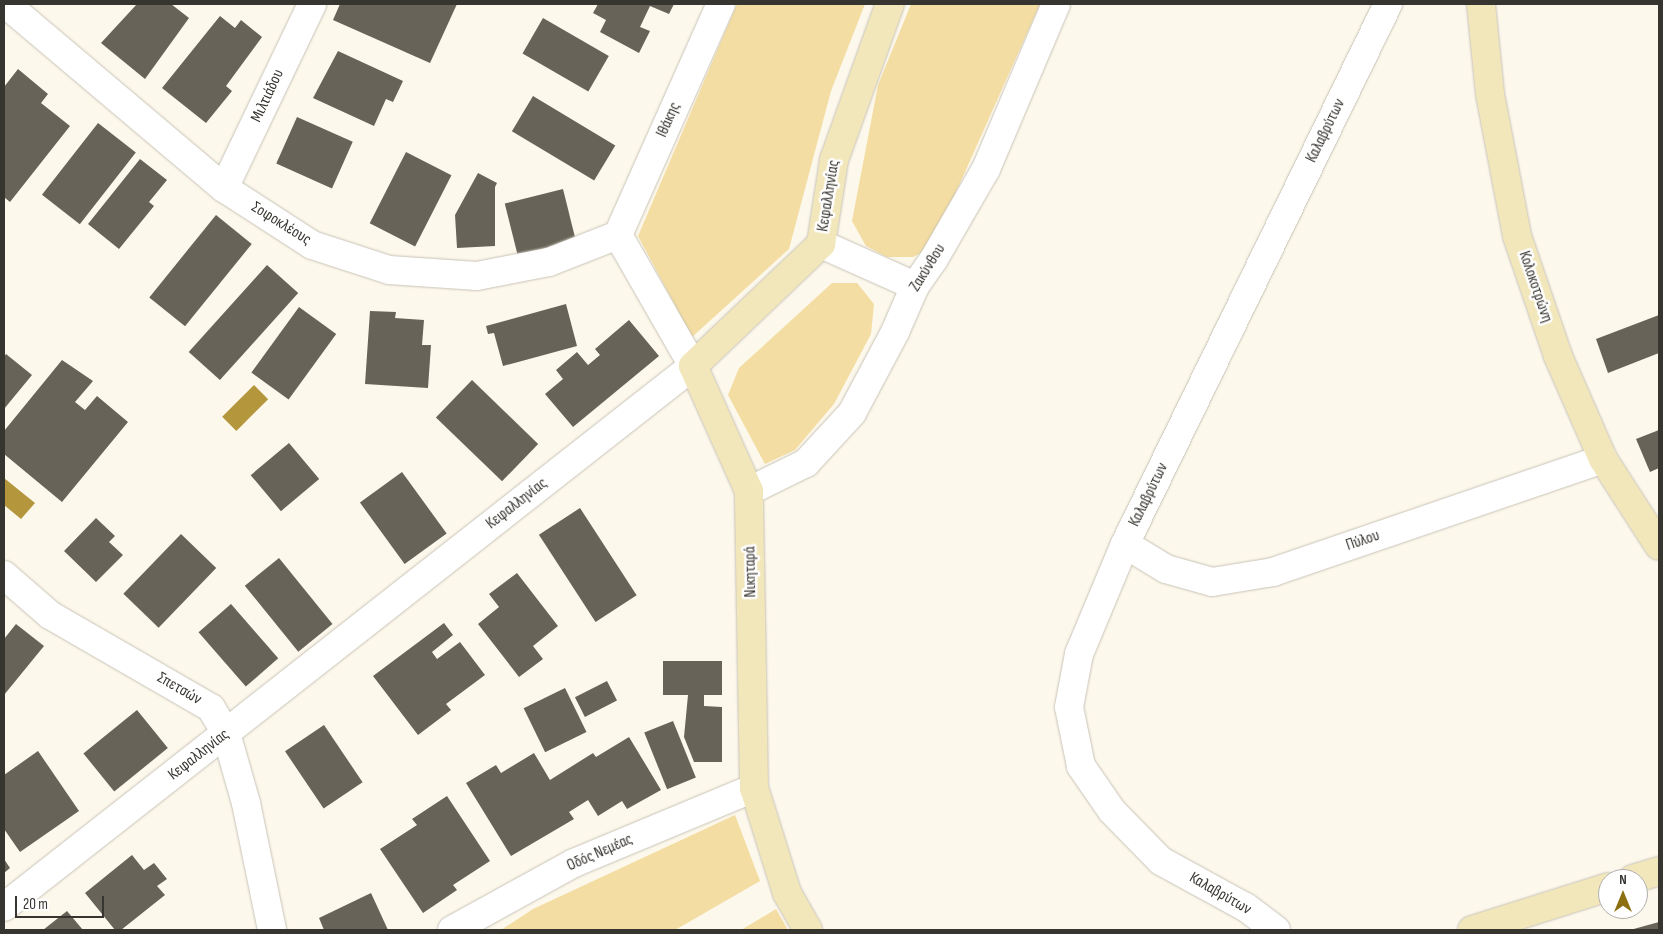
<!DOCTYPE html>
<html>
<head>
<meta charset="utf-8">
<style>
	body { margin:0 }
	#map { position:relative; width:1663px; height:934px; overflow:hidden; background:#fdf8ec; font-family:"Sofia Sans Condensed",sans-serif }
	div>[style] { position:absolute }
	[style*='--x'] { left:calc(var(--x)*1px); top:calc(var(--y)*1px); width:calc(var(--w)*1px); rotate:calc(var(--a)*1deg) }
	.green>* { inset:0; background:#f3dda2 }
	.water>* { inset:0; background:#b4963d; transform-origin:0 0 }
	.building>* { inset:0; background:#676358; transform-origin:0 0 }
	.roads { filter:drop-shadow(0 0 1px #c8c3b7) drop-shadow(0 0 1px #c8c3b7) }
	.street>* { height:28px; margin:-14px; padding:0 14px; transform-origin:14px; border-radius:14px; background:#fff }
	.secondary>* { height:28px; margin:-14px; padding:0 14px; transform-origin:14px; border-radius:14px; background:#f2e6bb }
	span { translate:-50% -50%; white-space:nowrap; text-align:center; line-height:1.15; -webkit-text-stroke:5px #fff; paint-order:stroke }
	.street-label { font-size:16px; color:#373530 }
	.frame { position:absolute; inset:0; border:5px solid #373530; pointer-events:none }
	.north { position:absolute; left:1598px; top:869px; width:50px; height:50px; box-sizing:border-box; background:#fff; border:1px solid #afaeac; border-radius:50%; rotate:0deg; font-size:14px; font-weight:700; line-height:20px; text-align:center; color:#373530 }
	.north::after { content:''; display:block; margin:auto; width:18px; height:22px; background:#8b6f11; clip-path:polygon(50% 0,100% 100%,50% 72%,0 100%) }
	.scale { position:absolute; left:15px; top:896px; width:89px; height:22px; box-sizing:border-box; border:2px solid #373530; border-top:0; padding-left:6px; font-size:15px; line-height:18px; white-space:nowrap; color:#373530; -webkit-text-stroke:4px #fff; paint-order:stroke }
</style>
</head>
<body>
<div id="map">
	<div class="green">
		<div style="clip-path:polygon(737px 4px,865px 4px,831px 91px,789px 249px,692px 337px,638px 236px)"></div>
		<div style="clip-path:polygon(911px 4px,1040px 4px,931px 248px,913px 257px,887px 257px,866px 246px,852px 221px,878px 85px)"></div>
		<div style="clip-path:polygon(832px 283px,857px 283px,874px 304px,871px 334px,834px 404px,795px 450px,765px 464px,728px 395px,739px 368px)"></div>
		<div style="clip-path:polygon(735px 815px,760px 881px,675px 930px,501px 930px,533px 909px)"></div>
		<div style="clip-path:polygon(776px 909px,788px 930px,741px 930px)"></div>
	</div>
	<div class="water">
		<div style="left:254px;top:385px;width:20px;height:45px;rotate:45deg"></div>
		<div style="clip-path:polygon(4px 478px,35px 503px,21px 519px,4px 505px)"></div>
	</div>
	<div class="building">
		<div style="clip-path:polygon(137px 4px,171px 4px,189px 18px,145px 79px,101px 43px)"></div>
		<div style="clip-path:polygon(340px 4px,457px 4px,430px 63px,333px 20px)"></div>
		<div style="clip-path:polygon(598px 4px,674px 4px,669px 14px,650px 6px,640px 27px,650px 31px,639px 53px,600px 32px,606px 20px,593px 13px)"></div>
		<div style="clip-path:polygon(220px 16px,235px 28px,241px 20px,262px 37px,226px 86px,232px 91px,206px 123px,162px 88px)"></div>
		<div style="left:543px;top:18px;width:76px;height:41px;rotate:30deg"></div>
		<div style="clip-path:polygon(338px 51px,403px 81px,393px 102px,386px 99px,374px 126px,313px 98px)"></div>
		<div style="clip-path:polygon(18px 69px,48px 94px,41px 103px,70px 126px,10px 202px,4px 197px,4px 87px)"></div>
		<div style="left:533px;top:96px;width:96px;height:41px;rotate:31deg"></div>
		<div style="left:297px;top:117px;width:61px;height:51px;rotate:24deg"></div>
		<div style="left:98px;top:123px;width:48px;height:91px;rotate:38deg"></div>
		<div style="left:406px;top:152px;width:51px;height:80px;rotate:27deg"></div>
		<div style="clip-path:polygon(140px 159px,167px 180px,149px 202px,154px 206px,119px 249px,88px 224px)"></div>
		<div style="clip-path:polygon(478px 173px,497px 183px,495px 187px,495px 246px,457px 248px,455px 215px)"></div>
		<div style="left:563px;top:189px;width:53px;height:60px;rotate:76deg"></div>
		<div style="left:216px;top:215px;width:46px;height:106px;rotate:39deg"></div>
		<div style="left:267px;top:265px;width:42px;height:117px;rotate:42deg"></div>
		<div style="clip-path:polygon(566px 304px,577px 346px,503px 366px,494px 333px,488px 334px,486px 326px)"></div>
		<div style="left:299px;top:307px;width:46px;height:81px;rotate:36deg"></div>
		<div style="clip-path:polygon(370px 311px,396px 312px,395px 318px,424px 320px,422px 345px,431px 345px,428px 388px,365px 384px)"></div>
		<div style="clip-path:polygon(1659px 315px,1659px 353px,1608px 373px,1596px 339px)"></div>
		<div style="clip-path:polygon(629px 320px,659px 356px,573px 427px,545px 394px,563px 379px,556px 370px,577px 352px,588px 365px,600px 355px,595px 349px)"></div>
		<div style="clip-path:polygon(6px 354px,32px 375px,4px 409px,4px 357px)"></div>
		<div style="clip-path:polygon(62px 360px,93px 381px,75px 402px,85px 410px,97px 396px,128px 422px,62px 502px,4px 454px,4px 431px)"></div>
		<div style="left:472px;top:380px;width:92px;height:52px;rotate:44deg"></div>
		<div style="clip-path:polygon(1659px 430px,1659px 468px,1650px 472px,1636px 439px)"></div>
		<div style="left:289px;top:443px;width:47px;height:50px;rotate:50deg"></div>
		<div style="left:402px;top:472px;width:76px;height:52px;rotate:54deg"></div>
		<div style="left:580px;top:508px;width:104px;height:49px;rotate:57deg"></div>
		<div style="clip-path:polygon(96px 518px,115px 536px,109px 542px,123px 555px,96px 582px,64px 551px)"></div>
		<div style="left:181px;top:534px;width:49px;height:83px;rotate:44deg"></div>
		<div style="left:279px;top:558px;width:85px;height:44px;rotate:51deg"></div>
		<div style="clip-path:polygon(517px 573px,558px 626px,533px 646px,543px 659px,519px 677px,478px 624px,499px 607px,489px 594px)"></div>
		<div style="left:231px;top:604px;width:72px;height:43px;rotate:49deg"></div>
		<div style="clip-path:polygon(444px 623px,453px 635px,432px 652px,437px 659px,460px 642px,485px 675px,446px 704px,451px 710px,418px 735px,373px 676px)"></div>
		<div style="clip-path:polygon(16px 624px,44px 646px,4px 695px,4px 639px)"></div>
		<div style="clip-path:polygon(663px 661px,722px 661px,722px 695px,704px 695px,704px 706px,722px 707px,722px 762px,694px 762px,684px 737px,688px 695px,663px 695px)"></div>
		<div style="left:607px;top:681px;width:22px;height:36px;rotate:63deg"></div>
		<div style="left:565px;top:688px;width:49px;height:46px;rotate:64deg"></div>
		<div style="left:137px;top:710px;width:49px;height:69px;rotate:51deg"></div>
		<div style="left:673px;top:721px;width:61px;height:31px;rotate:68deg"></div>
		<div style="left:324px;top:725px;width:69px;height:47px;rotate:56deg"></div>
		<div style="clip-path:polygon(629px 737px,661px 790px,627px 809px,622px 801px,598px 816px,588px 800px,569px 812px,574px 819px,511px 856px,466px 783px,496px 765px,501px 773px,534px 753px,550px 780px,593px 753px,596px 757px)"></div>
		<div style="clip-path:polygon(38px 751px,79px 811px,20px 852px,4px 829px,4px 775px)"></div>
		<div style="clip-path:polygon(447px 796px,490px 861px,453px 885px,457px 890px,423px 913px,380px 849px,417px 825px,412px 819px)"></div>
		<div style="clip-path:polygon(132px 855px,144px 870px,154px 863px,167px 879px,157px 886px,165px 895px,121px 930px,115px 930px,85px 893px)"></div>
		<div style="clip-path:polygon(4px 859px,10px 868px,4px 873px)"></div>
		<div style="clip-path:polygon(371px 893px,388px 930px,324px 930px,319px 918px)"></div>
		<div style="clip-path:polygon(67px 911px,83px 930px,43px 930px)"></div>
		<div style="clip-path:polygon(1659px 922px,1659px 930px,1630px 930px)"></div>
	</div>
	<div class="roads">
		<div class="street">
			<div style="--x:6;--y:4;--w:285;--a:40.2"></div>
			<div style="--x:224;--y:188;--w:105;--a:32.9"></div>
			<div style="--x:312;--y:245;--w:81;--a:18"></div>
			<div style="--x:389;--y:270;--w:88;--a:3.9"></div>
			<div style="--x:477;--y:276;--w:73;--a:-11"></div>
			<div style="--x:549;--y:262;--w:74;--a:-21.4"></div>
			<div style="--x:224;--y:188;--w:204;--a:-64.4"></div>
			<div style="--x:618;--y:235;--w:253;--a:-66"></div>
			<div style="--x:821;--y:244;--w:103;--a:24.1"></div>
			<div style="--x:749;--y:491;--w:64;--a:-26.2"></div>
			<div style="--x:806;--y:463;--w:68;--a:-47.4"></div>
			<div style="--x:852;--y:413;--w:92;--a:-62"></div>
			<div style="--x:895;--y:332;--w:50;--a:-66.5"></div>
			<div style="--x:915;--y:286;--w:33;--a:-55"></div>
			<div style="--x:934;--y:259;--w:104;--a:-60"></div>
			<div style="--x:986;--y:169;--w:179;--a:-67"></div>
			<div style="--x:1125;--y:544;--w:48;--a:31.4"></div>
			<div style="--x:1166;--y:569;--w:48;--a:15.8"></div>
			<div style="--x:1212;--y:582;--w:62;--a:-9.3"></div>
			<div style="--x:1273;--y:572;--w:349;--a:-18.9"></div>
			<div style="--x:4;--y:575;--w:61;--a:41"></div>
			<div style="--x:50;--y:615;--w:186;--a:30"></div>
			<div style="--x:211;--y:708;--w:29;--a:59"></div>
			<div style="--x:226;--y:733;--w:73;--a:74.1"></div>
			<div style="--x:246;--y:803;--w:130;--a:78.4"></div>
			<div style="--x:4;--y:907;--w:876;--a:-38.14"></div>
			<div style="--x:693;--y:366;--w:151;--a:-119.8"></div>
			<div style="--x:452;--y:930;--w:139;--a:-28.8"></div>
			<div style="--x:574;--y:863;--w:195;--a:-22.6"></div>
			<div style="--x:1276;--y:930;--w:39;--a:-143"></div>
			<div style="--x:1245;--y:907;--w:96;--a:-151.3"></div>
			<div style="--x:1161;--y:861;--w:70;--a:-134.4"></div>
			<div style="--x:1112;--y:811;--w:55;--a:-124.6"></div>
			<div style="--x:1081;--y:766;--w:60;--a:-101.5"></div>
			<div style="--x:1069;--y:707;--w:54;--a:-79.3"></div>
			<div style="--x:1079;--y:654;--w:119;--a:-67.3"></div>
			<div style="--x:1125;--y:544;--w:601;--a:-64.03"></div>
		</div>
		<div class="secondary">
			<div style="--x:1481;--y:4;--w:90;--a:84.3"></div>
			<div style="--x:1490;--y:94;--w:145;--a:79.2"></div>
			<div style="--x:1517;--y:236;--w:127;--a:71.1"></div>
			<div style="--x:1558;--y:356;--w:112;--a:66.4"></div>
			<div style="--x:1603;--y:459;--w:103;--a:57.2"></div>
			<div style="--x:1633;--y:879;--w:27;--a:-17"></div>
			<div style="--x:808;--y:930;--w:43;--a:-119.6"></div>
			<div style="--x:787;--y:893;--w:110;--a:-107.4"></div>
			<div style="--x:754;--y:788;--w:297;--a:-91"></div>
			<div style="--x:749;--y:491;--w:137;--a:-114.1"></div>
			<div style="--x:693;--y:366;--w:177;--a:-43.6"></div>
			<div style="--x:821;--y:244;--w:85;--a:-81.2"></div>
			<div style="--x:834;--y:160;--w:166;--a:-70.3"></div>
			<div style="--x:1472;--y:930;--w:143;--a:-17.5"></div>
		</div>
	</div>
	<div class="street-label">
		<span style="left:268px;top:96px;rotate:-65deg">Μιλτιάδου</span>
		<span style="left:669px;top:120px;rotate:-66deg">Ιθάκης</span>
		<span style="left:1326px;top:131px;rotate:-64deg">Καλαβρύτων</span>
		<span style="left:829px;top:196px;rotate:-81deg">Κεφαλληνίας</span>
		<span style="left:281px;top:224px;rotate:32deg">Σοφοκλέους</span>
		<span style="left:928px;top:268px;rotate:-58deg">Ζακύνθου</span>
		<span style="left:1535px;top:287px;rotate:71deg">Κολοκοτρώνη</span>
		<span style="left:1149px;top:495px;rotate:-64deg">Καλαβρύτων</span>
		<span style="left:517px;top:504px;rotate:-38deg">Κεφαλληνίας</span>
		<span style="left:1363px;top:541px;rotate:-19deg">Πύλου</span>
		<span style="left:751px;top:572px;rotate:-91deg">Νικηταρά</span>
		<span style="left:179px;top:689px;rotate:30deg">Σπετσών</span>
		<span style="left:199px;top:755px;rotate:-38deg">Κεφαλληνίας</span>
		<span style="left:600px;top:853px;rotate:-24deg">Οδóς Νεμέας</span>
		<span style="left:1220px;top:894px;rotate:30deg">Καλαβρύτων</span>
	</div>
	<div class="frame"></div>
	<div class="north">N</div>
	<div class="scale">20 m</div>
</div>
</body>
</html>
